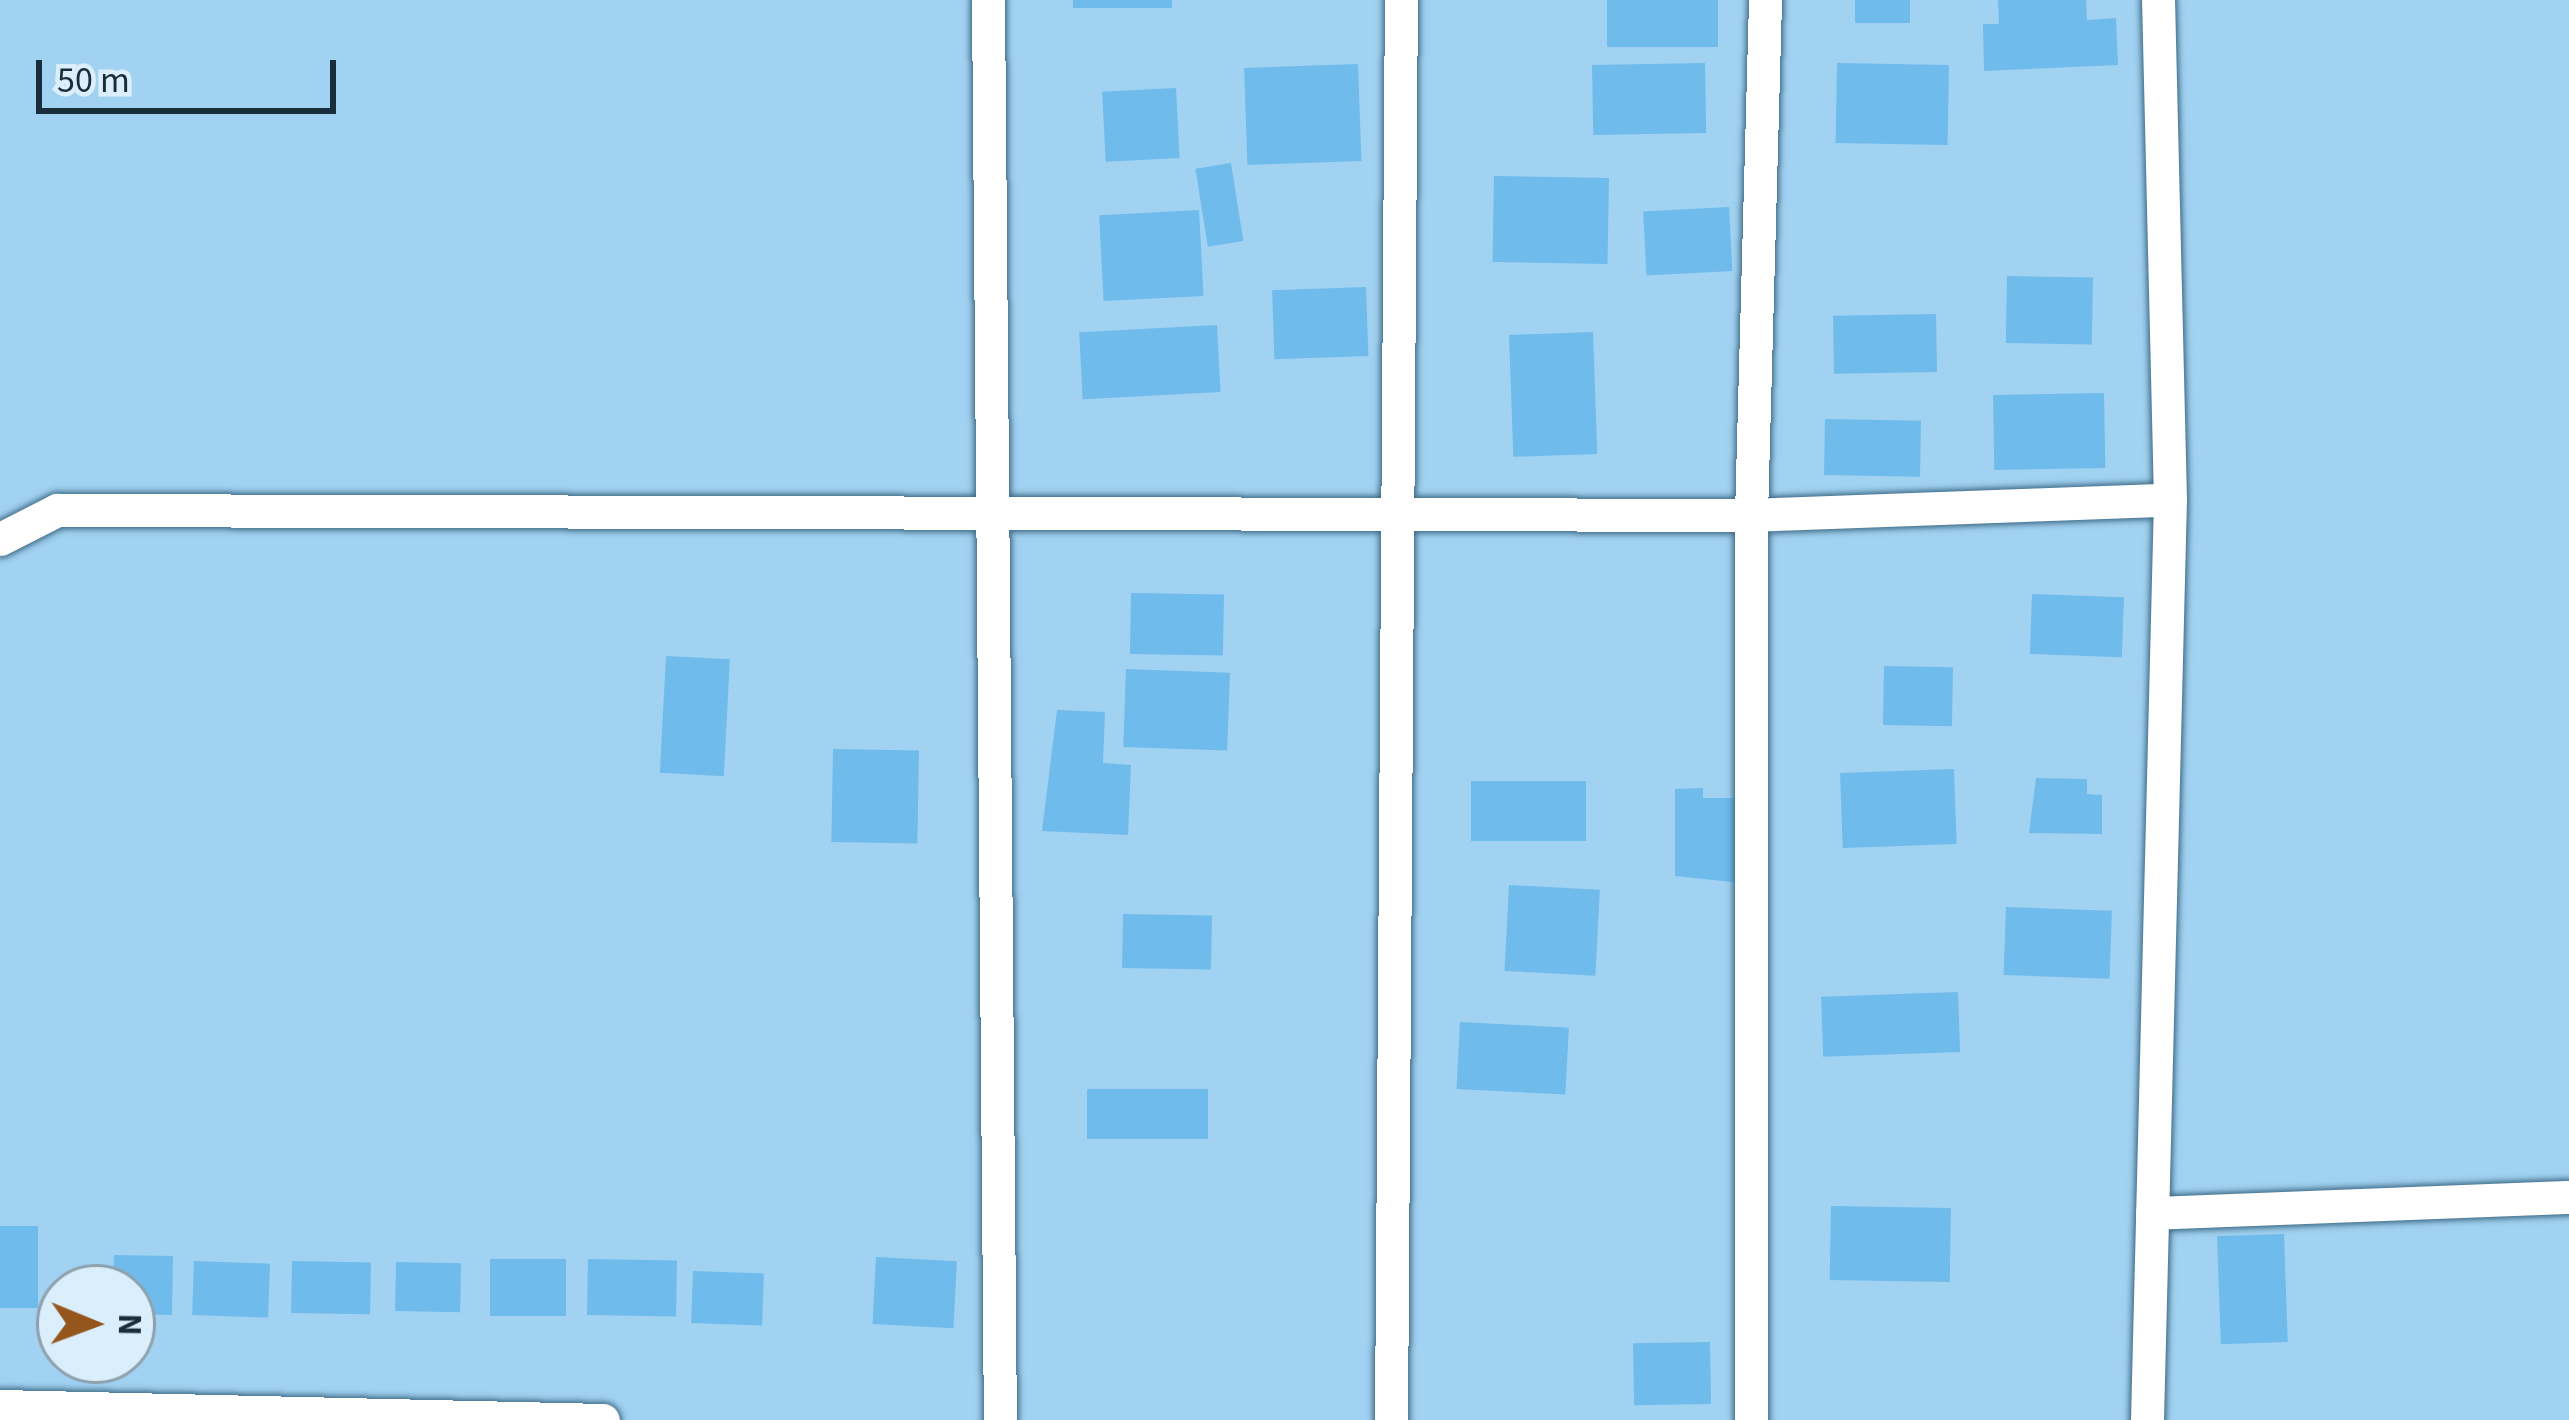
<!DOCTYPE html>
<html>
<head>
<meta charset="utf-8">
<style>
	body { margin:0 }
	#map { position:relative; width:2569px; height:1420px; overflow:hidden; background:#a2d2f1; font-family:"Source Sans 3",sans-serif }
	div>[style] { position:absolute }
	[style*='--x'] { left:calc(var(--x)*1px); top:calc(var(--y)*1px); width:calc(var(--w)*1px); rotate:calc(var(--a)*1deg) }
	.building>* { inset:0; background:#6ebbec; transform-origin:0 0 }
	.roads { filter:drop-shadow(0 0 3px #3d6a86) drop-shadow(0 0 3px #3d6a86) }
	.minor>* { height:33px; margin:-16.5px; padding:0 16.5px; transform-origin:16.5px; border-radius:16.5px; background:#fff }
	span { translate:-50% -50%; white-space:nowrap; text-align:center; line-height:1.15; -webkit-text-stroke:9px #dbeefb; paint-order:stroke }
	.north { position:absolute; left:36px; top:1264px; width:120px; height:120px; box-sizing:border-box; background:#dbeefb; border:3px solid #8ea1ae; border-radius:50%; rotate:91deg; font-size:33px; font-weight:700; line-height:48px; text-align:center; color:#1a2d3a }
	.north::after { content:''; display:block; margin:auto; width:42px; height:54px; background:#95561e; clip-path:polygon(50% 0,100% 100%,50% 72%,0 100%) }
	.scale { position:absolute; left:36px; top:60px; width:300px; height:54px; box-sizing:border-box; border:6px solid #1a2d3a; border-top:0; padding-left:15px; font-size:36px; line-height:42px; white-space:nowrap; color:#1a2d3a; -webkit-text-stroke:9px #dbeefb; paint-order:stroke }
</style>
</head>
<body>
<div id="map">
	<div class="building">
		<div style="left:1073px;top:0;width:99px;height:8px"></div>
		<div style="left:1607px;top:0;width:111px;height:47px"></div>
		<div style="left:1855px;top:0;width:55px;height:23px"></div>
		<div style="clip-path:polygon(1998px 0,2086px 0,2087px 20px,2116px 18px,2118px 65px,1984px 71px,1983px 24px,1999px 24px)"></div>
		<div style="left:1705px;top:63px;width:70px;height:113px;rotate:89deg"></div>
		<div style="left:1837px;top:63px;width:112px;height:80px;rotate:1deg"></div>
		<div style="left:1358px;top:64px;width:97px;height:114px;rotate:88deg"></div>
		<div style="left:1176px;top:88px;width:70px;height:74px;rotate:87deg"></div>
		<div style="left:1231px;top:163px;width:79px;height:36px;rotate:81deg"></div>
		<div style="left:1494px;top:176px;width:115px;height:86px;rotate:1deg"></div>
		<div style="left:1729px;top:207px;width:64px;height:86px;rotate:87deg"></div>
		<div style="left:1199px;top:210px;width:86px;height:100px;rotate:87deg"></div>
		<div style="left:2007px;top:276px;width:86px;height:67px;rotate:1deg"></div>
		<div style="left:1366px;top:287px;width:69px;height:94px;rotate:88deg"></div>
		<div style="left:1936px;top:314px;width:58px;height:103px;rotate:89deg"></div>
		<div style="left:1217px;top:325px;width:67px;height:138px;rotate:87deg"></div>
		<div style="left:1593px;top:332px;width:122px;height:84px;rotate:88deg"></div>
		<div style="left:2104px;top:393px;width:75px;height:111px;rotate:89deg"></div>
		<div style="left:1825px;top:419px;width:96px;height:56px;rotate:1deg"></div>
		<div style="left:1131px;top:593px;width:93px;height:61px;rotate:1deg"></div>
		<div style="left:2032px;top:594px;width:92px;height:60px;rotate:2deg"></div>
		<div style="left:666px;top:656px;width:64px;height:117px;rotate:3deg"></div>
		<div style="left:1884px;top:666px;width:69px;height:59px;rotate:1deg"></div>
		<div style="left:1126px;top:669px;width:104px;height:78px;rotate:2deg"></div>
		<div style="clip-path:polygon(1057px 710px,1105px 712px,1103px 763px,1131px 765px,1128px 835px,1042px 831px)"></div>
		<div style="left:833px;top:749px;width:86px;height:93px;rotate:1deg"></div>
		<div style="left:1954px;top:769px;width:75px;height:114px;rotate:88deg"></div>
		<div style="clip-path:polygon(2036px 778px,2087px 779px,2087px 794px,2102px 795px,2102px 834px,2029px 833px)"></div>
		<div style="left:1471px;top:781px;width:115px;height:60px"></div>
		<div style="clip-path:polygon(1703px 788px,1703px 798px,1742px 798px,1742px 883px,1675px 876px,1675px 789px)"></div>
		<div style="left:1509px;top:885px;width:91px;height:86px;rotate:3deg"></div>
		<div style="left:2006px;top:907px;width:106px;height:68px;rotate:2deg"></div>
		<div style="left:1123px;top:914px;width:89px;height:54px;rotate:1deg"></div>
		<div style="left:1958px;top:992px;width:60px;height:137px;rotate:88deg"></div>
		<div style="left:1460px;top:1022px;width:109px;height:67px;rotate:3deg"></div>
		<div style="left:1087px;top:1089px;width:121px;height:50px"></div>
		<div style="left:1831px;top:1206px;width:120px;height:74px;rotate:1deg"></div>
		<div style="left:0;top:1226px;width:38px;height:82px"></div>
		<div style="left:2284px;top:1234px;width:108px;height:67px;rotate:88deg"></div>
		<div style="clip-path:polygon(114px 1255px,173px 1256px,172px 1315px,132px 1314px,132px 1288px,113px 1288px)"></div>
		<div style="left:876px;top:1257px;width:81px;height:67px;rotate:3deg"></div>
		<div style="left:490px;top:1259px;width:76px;height:57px"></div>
		<div style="left:588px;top:1259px;width:89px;height:56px;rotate:1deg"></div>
		<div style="left:194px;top:1261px;width:76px;height:54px;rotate:2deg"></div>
		<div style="left:292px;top:1261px;width:79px;height:52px;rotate:1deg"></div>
		<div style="left:396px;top:1262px;width:65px;height:49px;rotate:1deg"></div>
		<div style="left:693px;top:1271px;width:71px;height:52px;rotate:2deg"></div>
		<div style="left:1710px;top:1342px;width:62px;height:77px;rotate:89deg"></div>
	</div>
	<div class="roads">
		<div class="minor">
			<div style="--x:988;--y:0;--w:1420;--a:89.52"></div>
			<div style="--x:0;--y:539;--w:64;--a:-27"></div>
			<div style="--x:57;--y:510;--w:1694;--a:0.17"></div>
			<div style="--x:1751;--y:515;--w:419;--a:-2.1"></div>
			<div style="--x:2152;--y:1213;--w:417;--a:-2.2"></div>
			<div style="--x:0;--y:1406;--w:603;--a:1.33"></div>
			<div style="--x:1391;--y:1420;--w:1420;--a:-89.6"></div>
			<div style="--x:1751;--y:1420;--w:905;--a:-90"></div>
			<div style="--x:1751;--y:515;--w:515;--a:-88.44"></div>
			<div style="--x:2147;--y:1420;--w:920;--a:-88.57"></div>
			<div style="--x:2170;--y:500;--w:500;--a:-91.37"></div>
		</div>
	</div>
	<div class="north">N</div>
	<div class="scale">50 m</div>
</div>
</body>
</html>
